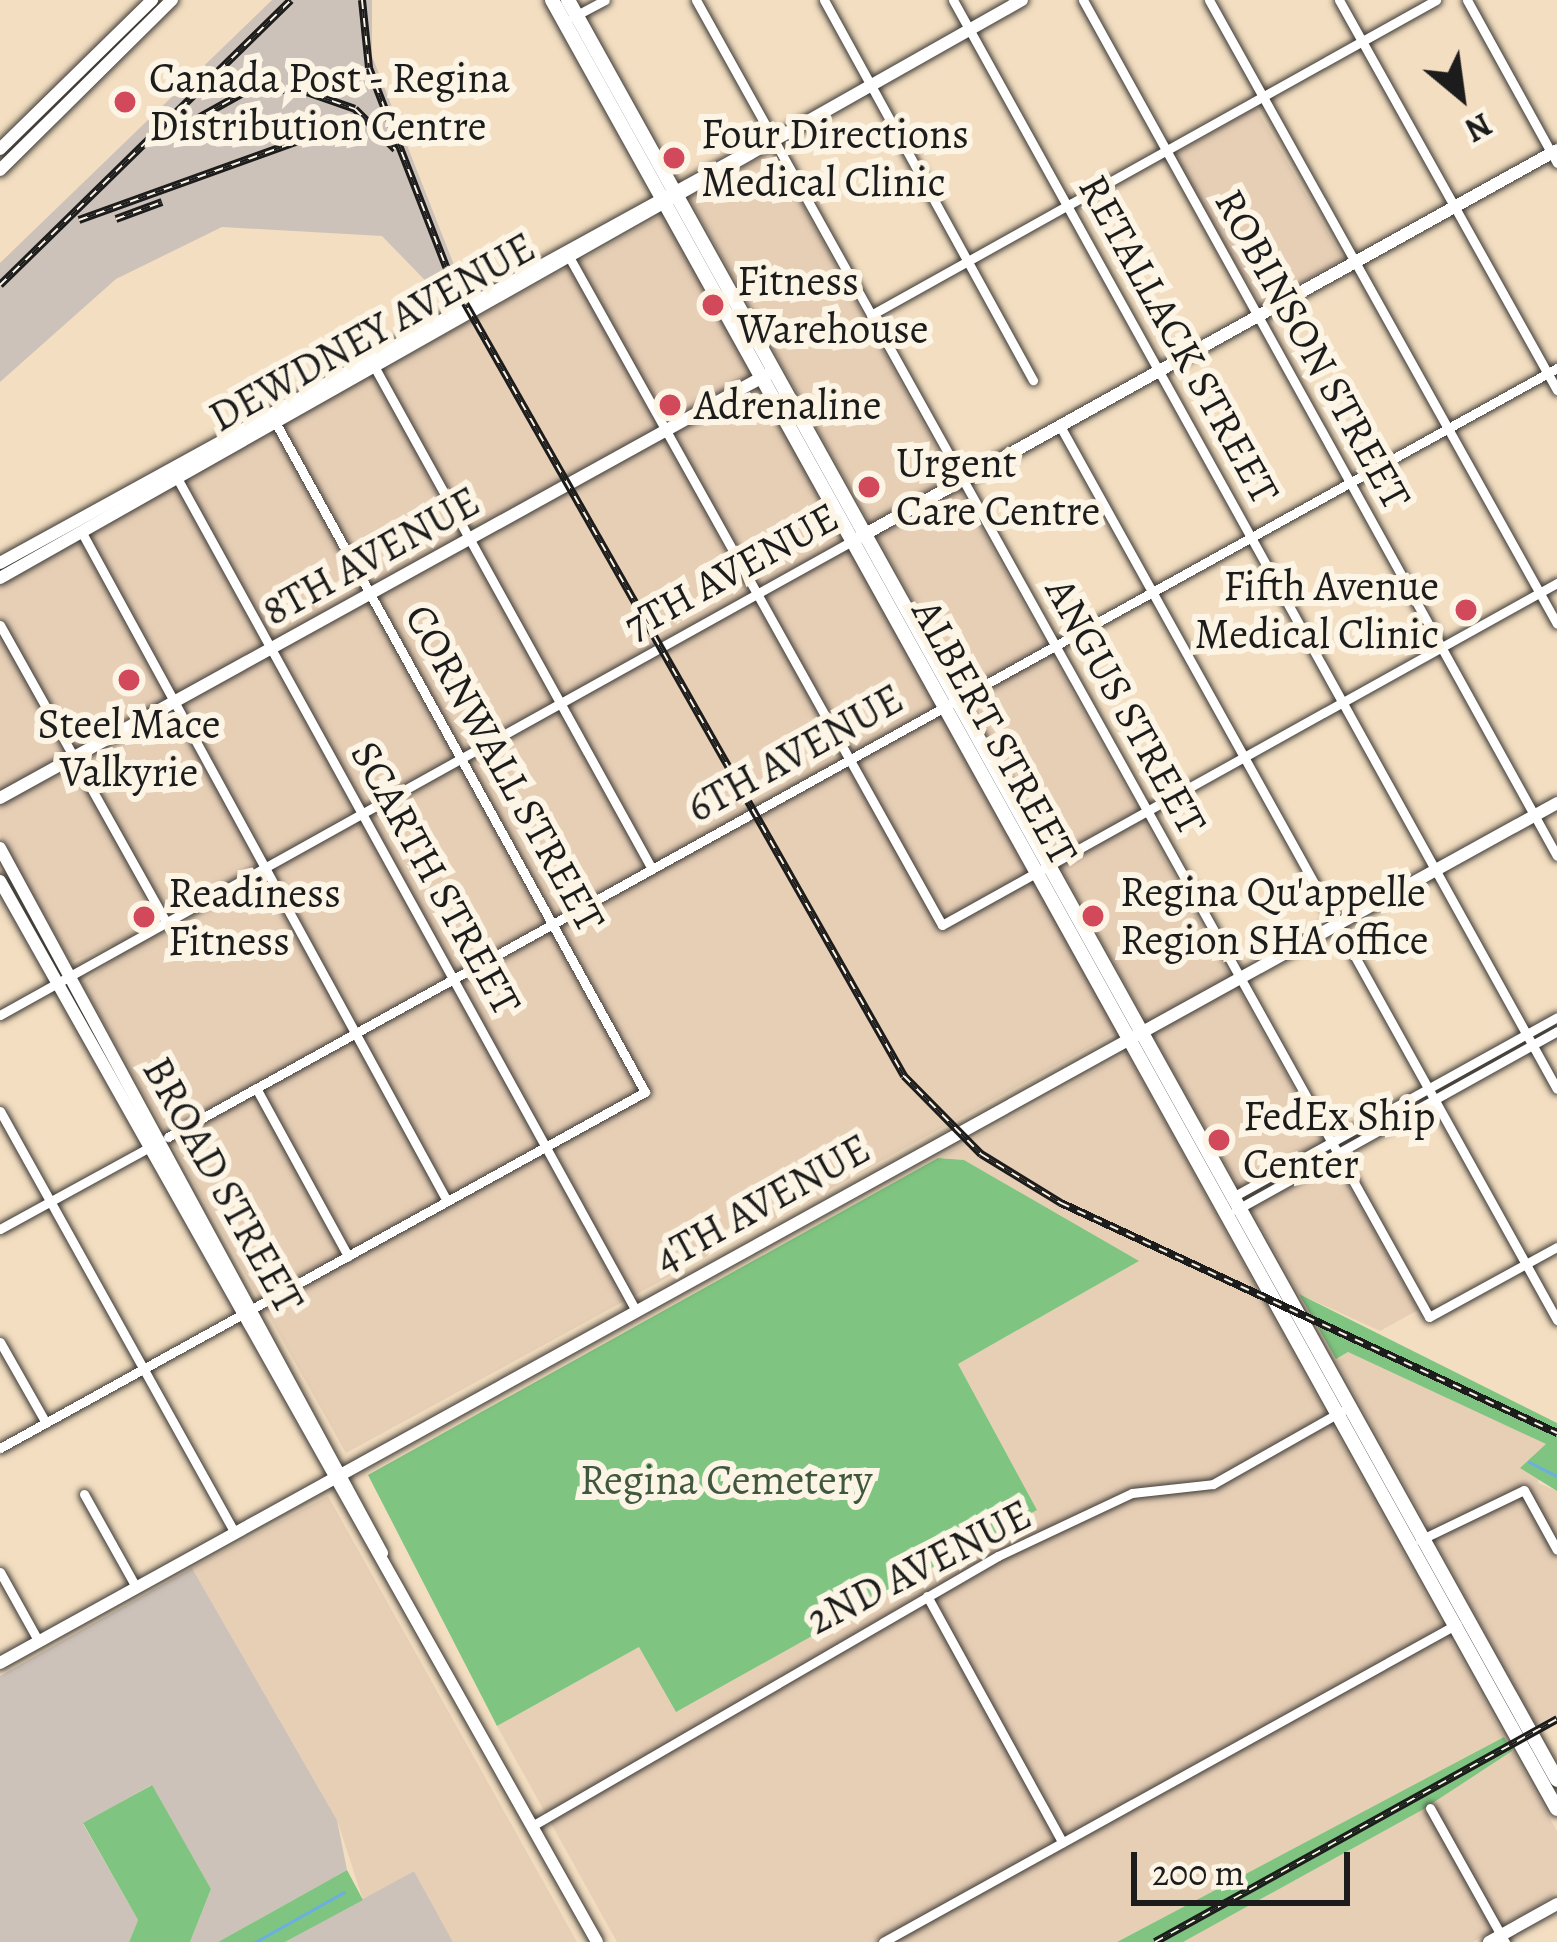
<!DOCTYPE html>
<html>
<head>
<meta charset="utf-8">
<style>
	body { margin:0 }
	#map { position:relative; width:1557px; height:1942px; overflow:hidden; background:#f3dec1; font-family:Alegreya,serif }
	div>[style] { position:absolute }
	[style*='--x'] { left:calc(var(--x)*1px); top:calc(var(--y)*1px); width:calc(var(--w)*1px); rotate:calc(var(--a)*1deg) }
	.built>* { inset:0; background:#e7cfb6; transform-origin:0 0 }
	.industrial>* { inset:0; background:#cdc2b9 }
	.green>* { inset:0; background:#7fc581 }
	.stream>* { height:3px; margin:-1.5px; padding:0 1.5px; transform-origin:1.5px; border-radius:1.5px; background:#6bafe0 }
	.roads { filter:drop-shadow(0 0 3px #3c3935) drop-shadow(0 0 3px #3c3935) }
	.street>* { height:9px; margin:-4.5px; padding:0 4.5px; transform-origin:4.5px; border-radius:4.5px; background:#fff }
	.secondary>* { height:12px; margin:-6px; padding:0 6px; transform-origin:6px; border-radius:6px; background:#fff }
	.primary>* { height:14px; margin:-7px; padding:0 7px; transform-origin:7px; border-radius:7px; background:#fff }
	.rail>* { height:8px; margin-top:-4px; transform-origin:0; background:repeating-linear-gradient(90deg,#fcf5e5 0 9px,#1c1c1c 0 18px); box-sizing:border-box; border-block:3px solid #1c1c1c }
	.dots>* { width:33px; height:33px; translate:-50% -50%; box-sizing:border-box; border:6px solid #fcf5e5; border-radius:50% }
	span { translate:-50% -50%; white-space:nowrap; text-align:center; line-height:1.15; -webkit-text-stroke:12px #fcf5e5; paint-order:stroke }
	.poi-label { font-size:42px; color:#1c1c1c }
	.left { translate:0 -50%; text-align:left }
	.right { translate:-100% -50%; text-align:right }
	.street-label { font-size:42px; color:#1c1c1c }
	.park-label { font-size:42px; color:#3f573f }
	.north { position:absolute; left:1401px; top:36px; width:120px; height:120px; -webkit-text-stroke:9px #fcf5e5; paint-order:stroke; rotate:151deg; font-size:33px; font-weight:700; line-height:48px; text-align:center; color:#1c1c1c }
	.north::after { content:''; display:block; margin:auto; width:42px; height:54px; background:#1c1c1c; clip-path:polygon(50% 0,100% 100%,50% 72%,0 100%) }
	.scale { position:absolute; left:1131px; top:1852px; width:219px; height:54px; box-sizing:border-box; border:6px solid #1c1c1c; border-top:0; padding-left:15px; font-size:36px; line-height:42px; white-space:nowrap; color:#1c1c1c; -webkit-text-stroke:9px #fcf5e5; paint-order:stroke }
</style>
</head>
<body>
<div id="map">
	<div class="built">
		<div style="left:1256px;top:108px;width:174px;height:95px;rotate:60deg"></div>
		<div style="left:772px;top:151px;width:946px;height:95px;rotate:61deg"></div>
		<div style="clip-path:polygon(663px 215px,1119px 1031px,346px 1453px,82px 984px,117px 957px,111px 945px,70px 962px,0 835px,0 580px)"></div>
		<div style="clip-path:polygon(1237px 987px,1418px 1310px,1380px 1331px,1299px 1294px,1152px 1034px)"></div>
		<div style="clip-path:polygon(1127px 1053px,1504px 1737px,1117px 1942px,617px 1942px,497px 1726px,639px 1647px,677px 1711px,1037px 1510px,958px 1364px,1137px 1262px,964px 1160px,938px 1158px)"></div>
		<div style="clip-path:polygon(1348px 1352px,1547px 1444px,1538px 1483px,1557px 1491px,1557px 1717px,1537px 1728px,1336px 1359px)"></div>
		<div style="clip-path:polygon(328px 1496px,577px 1942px,453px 1942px,414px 1871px,363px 1900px,337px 1820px,192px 1568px)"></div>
		<div style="clip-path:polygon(1512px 1751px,1557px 1831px,1557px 1891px,1540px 1905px,1473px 1942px,1183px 1942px)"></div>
	</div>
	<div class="industrial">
		<div style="clip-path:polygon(272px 0,372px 0,372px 56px,467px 298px,450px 306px,382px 236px,222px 227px,116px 279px,0 382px,0 263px)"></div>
		<div style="clip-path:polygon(192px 1568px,337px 1820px,347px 1870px,218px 1942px,190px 1942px,211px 1889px,151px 1785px,83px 1824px,138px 1920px,129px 1942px,0 1942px,0 1676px)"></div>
		<div style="clip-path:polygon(414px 1871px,453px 1942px,285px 1942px)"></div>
	</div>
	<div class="green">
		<div style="clip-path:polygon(938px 1158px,964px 1160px,1139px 1261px,958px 1364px,1037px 1510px,676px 1712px,639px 1647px,497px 1726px,368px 1475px)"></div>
		<div style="clip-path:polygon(1299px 1294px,1557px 1423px,1557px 1491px,1520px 1468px,1546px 1444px,1348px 1352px,1336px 1359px)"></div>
		<div style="clip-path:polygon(1504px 1737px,1512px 1751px,1422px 1810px,1183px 1942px,1117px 1942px)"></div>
		<div style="clip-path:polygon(152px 1785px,211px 1889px,190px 1942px,129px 1942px,138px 1920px,83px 1823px)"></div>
		<div style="clip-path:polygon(347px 1870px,363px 1900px,285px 1942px,218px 1942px)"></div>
	</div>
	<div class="stream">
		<div style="--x:1529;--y:1462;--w:31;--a:27"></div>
		<div style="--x:255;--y:1942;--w:102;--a:-29.3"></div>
	</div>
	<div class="roads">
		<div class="street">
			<div style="--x:696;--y:0;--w:1507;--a:60.9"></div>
			<div style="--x:1429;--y:1317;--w:146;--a:-28.7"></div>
			<div style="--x:824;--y:0;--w:434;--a:61.2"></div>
			<div style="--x:953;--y:0;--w:1245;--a:60.99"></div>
			<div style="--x:1083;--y:0;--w:978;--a:61.03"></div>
			<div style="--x:1209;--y:0;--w:714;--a:60.85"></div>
			<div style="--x:1339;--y:0;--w:447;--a:60.8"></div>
			<div style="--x:1467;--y:0;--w:186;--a:61.1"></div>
			<div style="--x:573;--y:17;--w:36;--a:-28"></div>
			<div style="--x:568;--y:255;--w:767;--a:60.83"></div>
			<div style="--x:942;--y:925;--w:704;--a:-29.08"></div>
			<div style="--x:871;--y:315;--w:647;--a:-29.14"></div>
			<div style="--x:375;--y:368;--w:572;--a:61.06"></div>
			<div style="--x:1060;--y:426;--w:1023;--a:60.93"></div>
			<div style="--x:177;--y:478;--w:951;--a:61.14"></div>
			<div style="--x:81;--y:531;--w:763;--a:61.35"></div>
			<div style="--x:0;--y:625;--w:342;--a:60.8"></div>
			<div style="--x:0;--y:1015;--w:975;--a:-29.09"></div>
			<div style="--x:256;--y:1088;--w:192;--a:61.3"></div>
			<div style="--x:0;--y:1111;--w:482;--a:60.9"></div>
			<div style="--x:168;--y:1137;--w:1588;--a:-28.97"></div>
			<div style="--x:1231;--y:1198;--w:373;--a:-29"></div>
			<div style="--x:1236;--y:1210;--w:368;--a:-29.1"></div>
			<div style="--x:0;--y:1229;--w:171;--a:-28.7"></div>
			<div style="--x:0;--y:1342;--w:93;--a:60.4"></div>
			<div style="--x:0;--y:1448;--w:737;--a:-28.9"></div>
			<div style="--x:645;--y:1092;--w:770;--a:-118.9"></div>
			<div style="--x:84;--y:1494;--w:107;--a:60.8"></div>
			<div style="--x:1420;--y:1540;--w:115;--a:-25.7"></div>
			<div style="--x:1524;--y:1490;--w:68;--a:61.2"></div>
			<div style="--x:0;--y:1572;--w:80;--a:60.9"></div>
			<div style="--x:927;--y:1596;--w:281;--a:61.2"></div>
			<div style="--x:1430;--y:1808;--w:154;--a:60.8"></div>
			<div style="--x:532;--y:1826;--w:539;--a:-30.09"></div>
			<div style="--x:998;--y:1556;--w:148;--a:-25.2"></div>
			<div style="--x:1132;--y:1493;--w:81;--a:-6.3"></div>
			<div style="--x:1213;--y:1484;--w:148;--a:-29.5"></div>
			<div style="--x:883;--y:1942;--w:656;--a:-28.99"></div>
		</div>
		<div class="secondary">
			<div style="--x:0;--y:149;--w:213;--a:-44.4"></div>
			<div style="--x:0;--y:170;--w:242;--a:-44.7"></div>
			<div style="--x:860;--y:537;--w:797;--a:-29.04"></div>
			<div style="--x:0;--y:563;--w:881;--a:-28.78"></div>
			<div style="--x:0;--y:578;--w:1174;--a:-29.49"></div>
			<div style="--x:0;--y:798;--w:877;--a:-28.9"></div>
			<div style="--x:0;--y:848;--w:802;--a:61.55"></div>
			<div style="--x:0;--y:881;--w:1217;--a:60.63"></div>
			<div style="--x:0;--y:1663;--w:1779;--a:-28.91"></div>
			<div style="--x:1489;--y:1942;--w:78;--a:-29.2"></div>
		</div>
		<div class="primary">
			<div style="--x:552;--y:0;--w:2069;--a:60.95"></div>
			<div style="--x:568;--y:0;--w:2036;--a:60.94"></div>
		</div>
	</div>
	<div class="rail">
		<div style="--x:362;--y:0;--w:68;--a:84.1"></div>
		<div style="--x:369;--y:68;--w:224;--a:68.8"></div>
		<div style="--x:450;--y:277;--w:919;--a:60.39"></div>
		<div style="--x:904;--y:1076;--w:110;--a:45.4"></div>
		<div style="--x:981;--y:1154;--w:94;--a:31.5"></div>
		<div style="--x:1061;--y:1203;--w:547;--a:24.88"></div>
		<div style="--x:175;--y:131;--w:78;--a:-29.2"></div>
		<div style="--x:243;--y:93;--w:55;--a:-4.2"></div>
		<div style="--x:298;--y:89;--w:60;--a:19.3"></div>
		<div style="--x:355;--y:109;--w:57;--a:45"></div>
		<div style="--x:116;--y:219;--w:49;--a:-20.3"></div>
		<div style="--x:79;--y:220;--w:239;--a:-19.8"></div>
		<div style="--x:0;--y:285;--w:407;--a:-44.4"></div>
		<div style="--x:1155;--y:1942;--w:460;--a:-29"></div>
	</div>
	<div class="dots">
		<div style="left:125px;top:102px;background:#d1495b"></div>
		<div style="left:674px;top:158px;background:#d1495b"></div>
		<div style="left:713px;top:305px;background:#d1495b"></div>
		<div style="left:670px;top:405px;background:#d1495b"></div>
		<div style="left:869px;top:487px;background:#d1495b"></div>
		<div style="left:1466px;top:610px;background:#d1495b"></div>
		<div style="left:129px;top:680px;background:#d1495b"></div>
		<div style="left:1093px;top:916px;background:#d1495b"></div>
		<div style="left:144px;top:917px;background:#d1495b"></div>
		<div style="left:1219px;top:1140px;background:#d1495b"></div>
	</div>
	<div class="poi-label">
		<span class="left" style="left:149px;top:102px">Canada Post - Regina<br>Distribution Centre</span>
		<span class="left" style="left:701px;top:158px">Four Directions<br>Medical Clinic</span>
		<span class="left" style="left:737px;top:305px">Fitness<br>Warehouse</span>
		<span class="left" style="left:694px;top:405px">Adrenaline</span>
		<span class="left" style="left:896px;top:487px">Urgent<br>Care Centre</span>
		<span class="right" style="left:1439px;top:610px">Fifth Avenue<br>Medical Clinic</span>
		<span style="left:129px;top:748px">Steel Mace<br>Valkyrie</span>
		<span class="left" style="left:1120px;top:916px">Regina Qu'appelle<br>Region SHA office</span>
		<span class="left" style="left:168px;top:917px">Readiness<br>Fitness</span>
		<span class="left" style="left:1243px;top:1140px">FedEx Ship<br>Center</span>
	</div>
	<div class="street-label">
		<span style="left:372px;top:332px;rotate:-29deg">DEWDNEY AVENUE</span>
		<span style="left:1179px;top:339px;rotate:61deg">RETALLACK STREET</span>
		<span style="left:1313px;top:349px;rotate:61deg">ROBINSON STREET</span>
		<span style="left:371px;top:556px;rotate:-29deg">8TH AVENUE</span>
		<span style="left:731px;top:571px;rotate:-29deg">7TH AVENUE</span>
		<span style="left:1126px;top:706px;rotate:61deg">ANGUS STREET</span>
		<span style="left:995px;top:732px;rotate:61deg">ALBERT STREET</span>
		<span style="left:795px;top:753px;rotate:-29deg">6TH AVENUE</span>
		<span style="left:505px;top:768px;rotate:61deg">CORNWALL STREET</span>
		<span style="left:436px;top:878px;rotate:61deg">SCARTH STREET</span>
		<span style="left:223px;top:1185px;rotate:61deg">BROAD STREET</span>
		<span style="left:762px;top:1203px;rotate:-29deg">4TH AVENUE</span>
		<span style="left:919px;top:1567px;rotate:-27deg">2ND AVENUE</span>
	</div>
	<div class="park-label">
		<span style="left:726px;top:1480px">Regina Cemetery</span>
	</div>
	<div class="north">N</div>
	<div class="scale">200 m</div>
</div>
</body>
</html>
